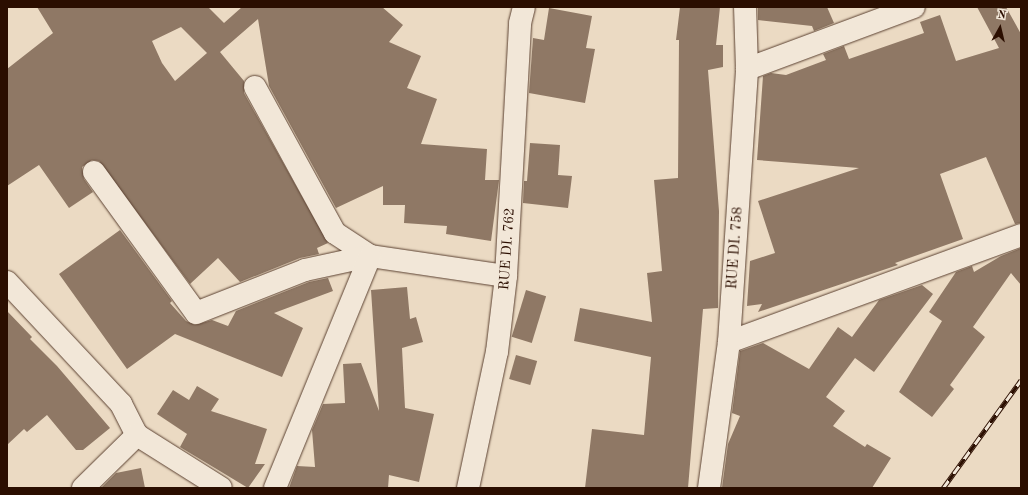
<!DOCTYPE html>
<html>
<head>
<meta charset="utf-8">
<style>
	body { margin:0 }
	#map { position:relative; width:1028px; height:495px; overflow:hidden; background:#ebdac3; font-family:"Old Standard TT",serif }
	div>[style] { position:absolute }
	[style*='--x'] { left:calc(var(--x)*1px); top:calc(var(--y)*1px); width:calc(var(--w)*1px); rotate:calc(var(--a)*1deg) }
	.building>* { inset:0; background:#8f7865; transform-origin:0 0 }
	.roads { filter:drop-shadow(0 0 1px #5b4131) drop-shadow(0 0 1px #5b4131) }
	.minor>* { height:22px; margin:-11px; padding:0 11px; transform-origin:11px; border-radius:11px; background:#f2e7d8 }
	.rail>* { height:4.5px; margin-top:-2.25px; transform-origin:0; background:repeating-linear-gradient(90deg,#f2e7d8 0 9px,#2b0e00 0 18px); box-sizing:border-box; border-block:1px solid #2b0e00 }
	span { translate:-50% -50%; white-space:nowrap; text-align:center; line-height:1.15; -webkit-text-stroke:3px #f2e7d8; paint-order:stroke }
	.street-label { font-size:14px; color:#2b0e00 }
	.frame { position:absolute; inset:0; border:8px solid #2b0e00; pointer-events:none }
	.north { position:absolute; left:980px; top:8px; width:40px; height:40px; -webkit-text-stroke:3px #f2e7d8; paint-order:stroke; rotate:8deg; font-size:11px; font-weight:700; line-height:16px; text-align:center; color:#2b0e00 }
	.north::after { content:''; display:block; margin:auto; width:14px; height:18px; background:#2b0e00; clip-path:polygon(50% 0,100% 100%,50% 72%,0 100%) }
</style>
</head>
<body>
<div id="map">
	<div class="building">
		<div style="clip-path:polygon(evenodd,37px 7px,208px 7px,224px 23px,242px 7px,382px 7px,403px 25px,389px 42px,421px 56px,407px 88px,437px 99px,421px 144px,487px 149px,485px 180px,499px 180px,491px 241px,446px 234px,447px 226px,404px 223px,405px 205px,383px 205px,383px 186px,336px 208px,269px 86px,258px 19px,220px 52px,244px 81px,244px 93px,328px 243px,317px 248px,319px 254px,300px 258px,240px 282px,218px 258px,190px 284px,99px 161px,92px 160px,82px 167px,84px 179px,93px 192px,69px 208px,39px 165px,7px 186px,7px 69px,53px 33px,37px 7px,181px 27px,207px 53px,175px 81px,162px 63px,152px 41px,181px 27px)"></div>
		<div style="clip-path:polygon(680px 7px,720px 7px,716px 45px,723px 45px,723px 67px,708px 70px,719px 211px,718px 308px,703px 309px,688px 488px,585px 488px,592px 429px,644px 435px,651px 357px,574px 341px,580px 308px,652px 322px,647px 273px,662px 271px,654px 180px,678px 178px,679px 40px,676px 40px)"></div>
		<div style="clip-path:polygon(758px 7px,827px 7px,834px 23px,814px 31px,812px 26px,758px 20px)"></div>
		<div style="clip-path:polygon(977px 7px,1006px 7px,1021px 34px,1021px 223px,1015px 224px,986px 157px,940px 174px,963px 239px,895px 263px,898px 265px,758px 312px,762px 304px,747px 306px,750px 261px,775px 253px,758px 201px,859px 168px,757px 160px,763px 76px,771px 73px,786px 75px,826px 60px,823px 54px,844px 46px,849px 59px,924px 33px,920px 22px,940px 15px,956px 61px,999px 48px)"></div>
		<div style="clip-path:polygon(549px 8px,592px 16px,586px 48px,595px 49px,585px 103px,529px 93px,533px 38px,544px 40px)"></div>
		<div style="clip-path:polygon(530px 143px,560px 145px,558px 175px,572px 176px,568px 208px,523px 203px,524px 181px,527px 181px)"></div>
		<div style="clip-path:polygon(120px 230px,172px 301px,170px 303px,186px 321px,195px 325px,212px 320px,228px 326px,236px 311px,309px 282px,328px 278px,333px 291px,274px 313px,303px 328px,282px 377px,175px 334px,127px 369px,59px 274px)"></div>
		<div style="clip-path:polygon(1021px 248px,1021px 285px,1011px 273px,973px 327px,985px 337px,950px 385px,954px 389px,932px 417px,899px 392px,942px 321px,929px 312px,956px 272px,972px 266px,974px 272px,1001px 256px)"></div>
		<div style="clip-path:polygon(922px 285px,933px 294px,874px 372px,855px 358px,826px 397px,845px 411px,833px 426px,865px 447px,867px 444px,891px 458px,872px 488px,722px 488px,728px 444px,740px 416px,732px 413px,740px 351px,763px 343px,809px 369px,838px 327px,852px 337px,879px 300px)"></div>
		<div style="clip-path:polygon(407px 287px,410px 319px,416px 317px,423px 342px,402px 348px,405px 408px,434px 414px,419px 482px,389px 475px,388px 488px,289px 488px,297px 466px,315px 467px,312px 430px,323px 404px,345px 403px,343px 364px,361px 363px,379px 411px,371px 290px)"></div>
		<div style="left:526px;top:290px;width:21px;height:49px;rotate:17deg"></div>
		<div style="clip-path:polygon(7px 311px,32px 337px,30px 339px,57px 366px,110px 428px,83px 450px,76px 450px,47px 415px,27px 432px,24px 429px,7px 445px)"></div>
		<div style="left:516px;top:355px;width:22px;height:25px;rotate:16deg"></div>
		<div style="clip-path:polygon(197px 386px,219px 399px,211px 411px,267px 429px,255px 464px,265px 464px,248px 488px,180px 447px,187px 434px,157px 414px,173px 390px,189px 400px)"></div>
		<div style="clip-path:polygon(141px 468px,145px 488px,101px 488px,116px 473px)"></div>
	</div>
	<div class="roads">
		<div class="minor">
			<div style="--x:747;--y:69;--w:178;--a:-20.4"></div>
			<div style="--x:255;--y:87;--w:166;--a:61.3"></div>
			<div style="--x:335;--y:233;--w:42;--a:33.3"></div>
			<div style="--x:370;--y:256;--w:137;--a:8.4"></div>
			<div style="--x:94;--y:172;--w:174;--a:54.1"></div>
			<div style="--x:196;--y:313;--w:117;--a:-21.5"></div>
			<div style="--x:305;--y:270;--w:66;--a:-12.2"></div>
			<div style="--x:7;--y:282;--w:167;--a:46.9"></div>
			<div style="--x:121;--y:404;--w:35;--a:63"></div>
			<div style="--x:137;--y:435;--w:99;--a:32.2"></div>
			<div style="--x:729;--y:342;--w:311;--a:-20.1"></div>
			<div style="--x:83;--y:488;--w:76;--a:-44.5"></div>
			<div style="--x:275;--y:488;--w:251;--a:-67.7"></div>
			<div style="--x:468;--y:488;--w:139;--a:-78"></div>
			<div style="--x:497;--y:352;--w:77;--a:-83.2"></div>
			<div style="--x:506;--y:276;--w:253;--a:-86.8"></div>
			<div style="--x:520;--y:23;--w:16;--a:-76"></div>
			<div style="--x:709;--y:488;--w:147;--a:-82.2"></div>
			<div style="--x:729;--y:342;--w:274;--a:-86.2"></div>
			<div style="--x:747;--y:69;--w:62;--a:-91.8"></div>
		</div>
	</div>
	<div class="rail">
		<div style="--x:943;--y:488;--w:133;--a:-54.2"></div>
	</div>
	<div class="street-label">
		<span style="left:735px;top:248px;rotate:-86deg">RUE DI. 758</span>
		<span style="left:507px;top:249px;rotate:-86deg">RUE DI. 762</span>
	</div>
	<div class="frame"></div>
	<div class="north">N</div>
</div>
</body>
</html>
